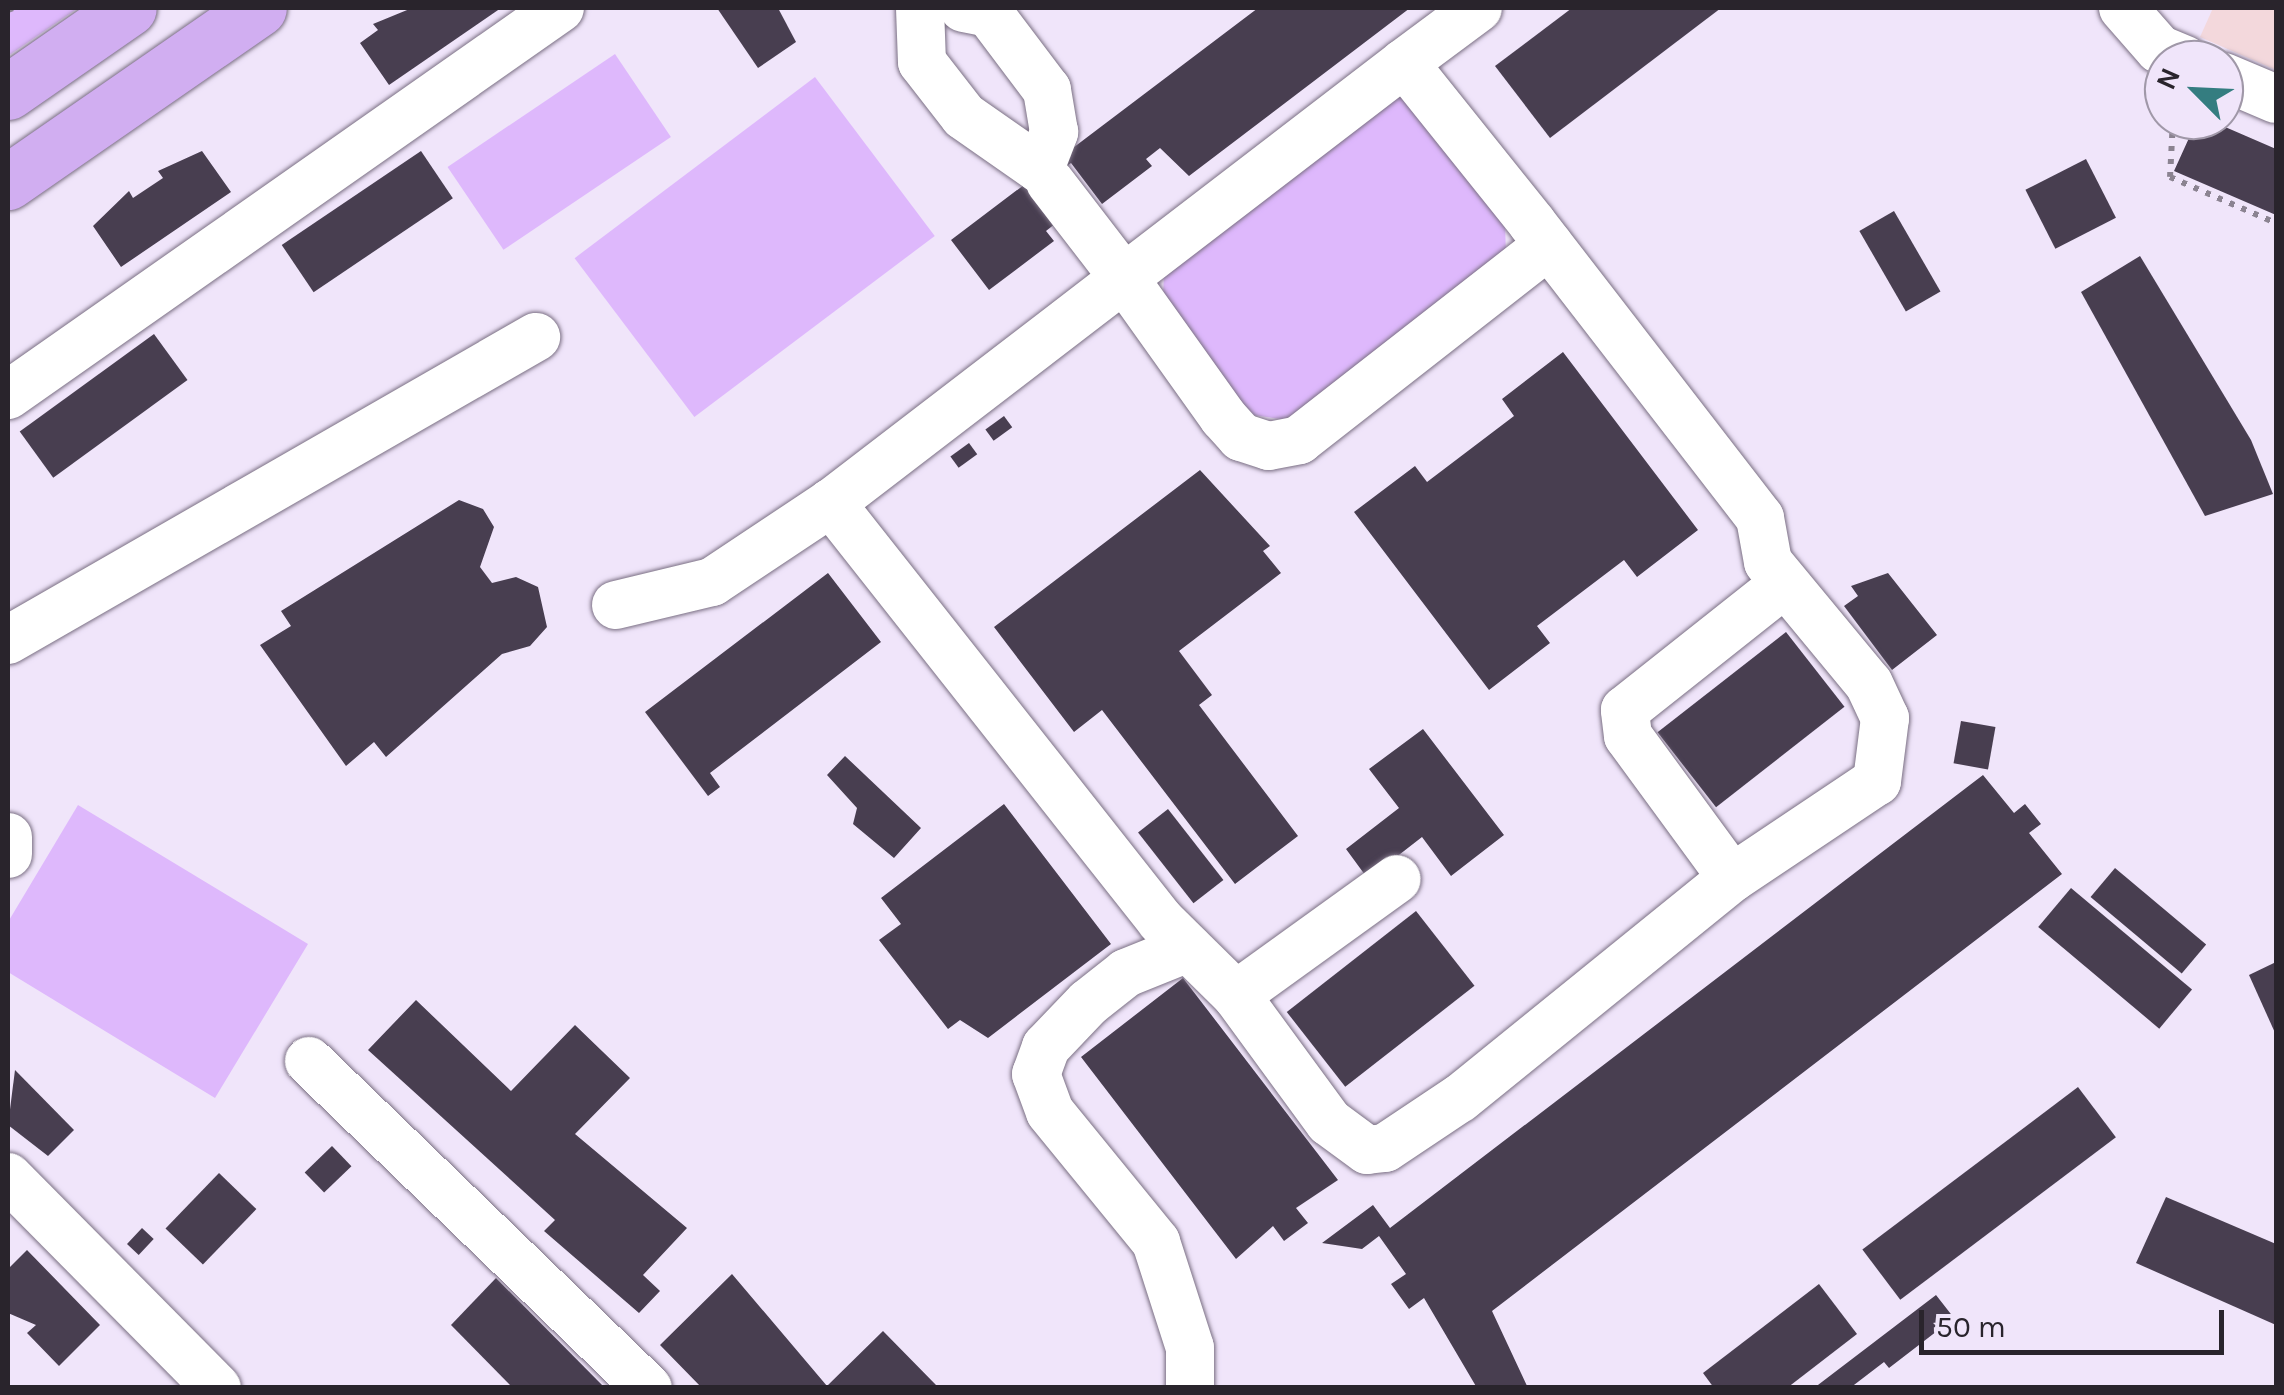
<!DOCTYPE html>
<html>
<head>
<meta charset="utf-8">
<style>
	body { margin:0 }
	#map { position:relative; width:2284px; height:1395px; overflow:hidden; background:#f0e5fa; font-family:Karla,sans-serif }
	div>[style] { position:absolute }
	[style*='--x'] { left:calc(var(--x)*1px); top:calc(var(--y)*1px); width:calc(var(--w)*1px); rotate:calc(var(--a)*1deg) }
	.education>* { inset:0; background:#f3d8dc }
	.green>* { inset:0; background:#deb8fc; transform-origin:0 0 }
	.building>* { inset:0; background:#483e50; transform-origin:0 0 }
	.path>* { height:6px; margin-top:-3px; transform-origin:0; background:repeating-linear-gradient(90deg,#8b8391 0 5px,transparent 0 13px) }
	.roads { filter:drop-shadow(0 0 2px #7a6f83) drop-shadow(0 0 2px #7a6f83) }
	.minor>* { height:48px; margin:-24px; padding:0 24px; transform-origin:24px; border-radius:24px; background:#fff }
	.major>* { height:55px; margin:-27.5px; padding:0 27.5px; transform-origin:27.5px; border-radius:27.5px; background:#d1aef1 }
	span { translate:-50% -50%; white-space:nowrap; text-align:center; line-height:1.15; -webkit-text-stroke:10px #f0e5fa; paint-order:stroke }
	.frame { position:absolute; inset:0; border:10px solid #29242c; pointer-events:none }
	.north { position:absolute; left:2144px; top:40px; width:100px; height:100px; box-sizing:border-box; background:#f0e5fa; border:2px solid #a098a8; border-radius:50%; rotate:294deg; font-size:28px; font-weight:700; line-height:40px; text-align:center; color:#29242c }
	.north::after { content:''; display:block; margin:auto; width:35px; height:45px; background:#347d80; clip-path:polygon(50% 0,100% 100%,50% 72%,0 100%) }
	.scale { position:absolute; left:1919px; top:1310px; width:305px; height:45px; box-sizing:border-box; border:5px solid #29242c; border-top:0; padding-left:12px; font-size:30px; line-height:35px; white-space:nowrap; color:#29242c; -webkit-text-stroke:8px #f0e5fa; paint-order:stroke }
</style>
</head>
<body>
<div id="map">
	<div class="education">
		<div style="clip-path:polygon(2213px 8px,2276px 8px,2276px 70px,2200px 37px)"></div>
	</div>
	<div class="green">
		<div style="clip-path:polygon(8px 8px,78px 8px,8px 56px)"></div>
		<div style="left:615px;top:54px;width:100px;height:202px;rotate:56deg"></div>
		<div style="left:815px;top:77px;width:199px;height:301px;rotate:53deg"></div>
		<div style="clip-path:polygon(1395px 96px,1412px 99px,1505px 223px,1506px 256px,1293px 421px,1246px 414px,1163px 299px,1164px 272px)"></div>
		<div style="clip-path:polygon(78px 805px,308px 944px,215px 1098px,8px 972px,8px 922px)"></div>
	</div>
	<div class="building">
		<div style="clip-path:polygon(412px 8px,501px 8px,389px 85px,360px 43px,378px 30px,373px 24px)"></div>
		<div style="clip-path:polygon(717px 8px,778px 8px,796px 42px,758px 68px)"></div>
		<div style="clip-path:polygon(1258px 8px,1410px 8px,1189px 176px,1160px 148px,1146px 159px,1152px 166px,1102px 204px,1071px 163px,1058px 172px,1056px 223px,1046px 231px,1054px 241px,989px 290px,951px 240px)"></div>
		<div style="clip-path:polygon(1572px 8px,1721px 8px,1550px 138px,1495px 66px)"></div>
		<div style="clip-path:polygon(2184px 120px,2209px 120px,2276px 149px,2276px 215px,2174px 171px,2189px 138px,2178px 133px)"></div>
		<div style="clip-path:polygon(202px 151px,231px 192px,121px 267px,93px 226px,129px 191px,133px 198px,163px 178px,158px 171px)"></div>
		<div style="left:421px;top:151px;width:57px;height:168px;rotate:56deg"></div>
		<div style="left:2086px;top:159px;width:66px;height:68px;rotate:63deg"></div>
		<div style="left:1894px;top:211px;width:93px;height:40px;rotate:60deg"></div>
		<div style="clip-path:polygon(2140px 256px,2251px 440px,2273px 494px,2205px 516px,2081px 292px)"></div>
		<div style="left:154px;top:334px;width:57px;height:166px;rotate:54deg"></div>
		<div style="clip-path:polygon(1563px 352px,1698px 530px,1637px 577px,1624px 560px,1537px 626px,1550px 643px,1489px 690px,1354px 512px,1415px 466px,1427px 482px,1514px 416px,1502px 399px)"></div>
		<div style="left:1004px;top:416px;width:14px;height:23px;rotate:54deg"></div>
		<div style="left:969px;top:443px;width:14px;height:23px;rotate:54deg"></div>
		<div style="clip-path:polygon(1200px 470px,1270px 546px,1263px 551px,1281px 573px,1179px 651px,1212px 695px,1199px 705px,1298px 836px,1235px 884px,1102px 710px,1074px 732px,994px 627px)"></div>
		<div style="clip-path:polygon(459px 500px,483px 509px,494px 527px,480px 567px,492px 583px,516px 577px,538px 587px,547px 627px,530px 646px,502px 654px,386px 757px,374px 742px,346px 766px,260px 645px,291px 626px,281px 611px)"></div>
		<div style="clip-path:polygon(828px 573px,881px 642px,710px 773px,720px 787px,708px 796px,645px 712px)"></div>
		<div style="clip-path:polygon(1888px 573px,1937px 635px,1892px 670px,1844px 606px,1858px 596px,1851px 586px)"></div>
		<div style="left:1786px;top:632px;width:95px;height:163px;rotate:52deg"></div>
		<div style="left:1961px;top:721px;width:35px;height:43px;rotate:10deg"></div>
		<div style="clip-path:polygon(1423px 729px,1504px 835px,1451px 876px,1422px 837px,1368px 879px,1346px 849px,1399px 808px,1369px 769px)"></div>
		<div style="clip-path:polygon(845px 756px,921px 828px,894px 858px,853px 824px,857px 808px,827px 775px)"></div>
		<div style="clip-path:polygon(1983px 775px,2014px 813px,2025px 804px,2041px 824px,2029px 833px,2062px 874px,1492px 1311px,1528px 1388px,1477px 1388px,1424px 1298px,1409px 1309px,1391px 1284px,1406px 1274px,1379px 1236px,1362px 1249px,1322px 1243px,1373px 1205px,1390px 1228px)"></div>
		<div style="clip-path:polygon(1004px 804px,1111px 944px,988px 1038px,960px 1020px,948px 1029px,879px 940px,901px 924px,881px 898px)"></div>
		<div style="left:1168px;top:809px;width:90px;height:38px;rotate:52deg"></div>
		<div style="left:2115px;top:868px;width:119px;height:38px;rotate:40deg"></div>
		<div style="left:2071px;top:888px;width:158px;height:51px;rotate:40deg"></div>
		<div style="left:1416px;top:911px;width:95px;height:164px;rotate:52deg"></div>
		<div style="clip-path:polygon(2276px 962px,2276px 1035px,2249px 975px)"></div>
		<div style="clip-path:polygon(1183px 978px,1338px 1180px,1296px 1208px,1308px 1223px,1284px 1241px,1273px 1226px,1236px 1259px,1081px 1057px)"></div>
		<div style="clip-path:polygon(416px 1000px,511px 1091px,575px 1025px,630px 1078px,575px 1134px,687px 1228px,643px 1275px,660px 1291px,639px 1313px,544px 1231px,555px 1220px,368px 1050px)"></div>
		<div style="clip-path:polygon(15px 1070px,74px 1130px,48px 1156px,8px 1125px)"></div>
		<div style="left:2078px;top:1087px;width:63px;height:270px;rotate:53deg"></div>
		<div style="left:332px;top:1146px;width:28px;height:38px;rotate:46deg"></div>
		<div style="left:219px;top:1173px;width:52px;height:77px;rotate:44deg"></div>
		<div style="clip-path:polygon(2166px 1197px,2276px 1244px,2276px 1325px,2136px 1263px)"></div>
		<div style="left:142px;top:1228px;width:16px;height:22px;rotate:43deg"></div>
		<div style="clip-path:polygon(27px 1250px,100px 1325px,59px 1366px,27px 1333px,36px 1325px,8px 1313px,8px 1269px)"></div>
		<div style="clip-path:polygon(732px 1274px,827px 1386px,883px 1331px,936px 1385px,702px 1388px,660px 1345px)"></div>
		<div style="clip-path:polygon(496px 1278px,605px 1388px,513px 1388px,451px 1325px)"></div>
		<div style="clip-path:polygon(1819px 1284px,1857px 1334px,1787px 1388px,1714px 1388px,1703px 1373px)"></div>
		<div style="clip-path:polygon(1936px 1295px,1954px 1318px,1889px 1368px,1884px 1362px,1850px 1388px,1814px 1388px)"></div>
	</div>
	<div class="path">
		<div style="--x:8;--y:10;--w:5;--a:-22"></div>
		<div style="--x:2173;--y:120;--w:57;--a:93"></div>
		<div style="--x:2170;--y:177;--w:116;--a:23.5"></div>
	</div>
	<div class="roads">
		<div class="minor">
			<div style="--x:920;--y:8;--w:54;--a:87.9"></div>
			<div style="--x:922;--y:62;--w:68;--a:52.1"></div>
			<div style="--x:964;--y:116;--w:93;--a:34.9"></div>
			<div style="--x:1040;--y:169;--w:40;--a:-69"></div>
			<div style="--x:1054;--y:132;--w:43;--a:-99.5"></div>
			<div style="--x:1047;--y:90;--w:96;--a:-127"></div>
			<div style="--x:989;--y:13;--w:26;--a:-169"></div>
			<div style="--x:2123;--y:8;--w:55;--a:48.7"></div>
			<div style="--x:2159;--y:49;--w:28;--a:23"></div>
			<div style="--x:1404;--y:63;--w:92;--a:-36.6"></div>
			<div style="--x:2224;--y:77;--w:56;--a:22.9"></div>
			<div style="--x:1050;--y:182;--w:121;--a:52.4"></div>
			<div style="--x:1124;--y:278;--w:353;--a:-37.5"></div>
			<div style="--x:1404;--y:63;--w:205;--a:51.3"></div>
			<div style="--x:1532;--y:223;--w:373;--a:52.3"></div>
			<div style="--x:1760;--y:518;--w:45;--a:79.7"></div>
			<div style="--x:1768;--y:562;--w:158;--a:50.4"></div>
			<div style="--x:1869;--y:684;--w:38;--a:65"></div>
			<div style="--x:1885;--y:718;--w:64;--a:97.2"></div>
			<div style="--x:1877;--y:781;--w:174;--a:146.2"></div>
			<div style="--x:1732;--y:878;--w:350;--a:141"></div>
			<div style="--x:1460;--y:1098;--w:90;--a:146.3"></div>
			<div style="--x:1385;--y:1148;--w:18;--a:174"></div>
			<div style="--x:1367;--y:1150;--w:47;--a:-143.6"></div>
			<div style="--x:1329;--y:1122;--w:157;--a:-126.2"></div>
			<div style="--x:1236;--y:995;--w:105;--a:-135.4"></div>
			<div style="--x:1161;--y:921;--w:533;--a:-128.29"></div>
			<div style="--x:831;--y:503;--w:369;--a:-37.5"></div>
			<div style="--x:1124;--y:278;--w:171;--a:54.5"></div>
			<div style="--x:1223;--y:417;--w:27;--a:48"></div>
			<div style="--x:1241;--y:437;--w:29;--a:18"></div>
			<div style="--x:1269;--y:446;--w:31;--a:-11"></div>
			<div style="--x:1299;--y:440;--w:317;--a:-38"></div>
			<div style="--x:8;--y:395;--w:674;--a:-35.03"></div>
			<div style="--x:616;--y:605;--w:99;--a:-13.5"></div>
			<div style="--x:712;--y:582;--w:143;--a:-33.6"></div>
			<div style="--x:8;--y:640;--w:609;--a:-29.85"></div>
			<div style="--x:8;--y:837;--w:17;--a:90"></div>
			<div style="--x:1732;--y:878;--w:176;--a:-126.2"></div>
			<div style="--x:1628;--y:736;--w:26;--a:-97"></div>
			<div style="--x:1625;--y:710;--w:204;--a:-38.4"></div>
			<div style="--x:1188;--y:948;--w:67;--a:158"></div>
			<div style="--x:1126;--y:973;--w:48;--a:141.7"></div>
			<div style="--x:1088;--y:1003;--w:61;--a:133.7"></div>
			<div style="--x:1046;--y:1047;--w:29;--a:110"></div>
			<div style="--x:1036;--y:1074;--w:40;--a:69.8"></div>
			<div style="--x:1050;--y:1112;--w:168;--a:50.8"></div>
			<div style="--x:1156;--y:1242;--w:111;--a:72.2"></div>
			<div style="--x:1190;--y:1348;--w:40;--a:90"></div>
			<div style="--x:1236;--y:995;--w:198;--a:-35.8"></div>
			<div style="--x:309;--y:1061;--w:471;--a:44"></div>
			<div style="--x:8;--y:1177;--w:297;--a:45.3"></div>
		</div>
		<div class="major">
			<div style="--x:8;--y:92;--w:147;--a:-34.8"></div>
			<div style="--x:8;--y:182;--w:305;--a:-34.7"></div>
		</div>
	</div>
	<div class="frame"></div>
	<div class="north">N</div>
	<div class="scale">50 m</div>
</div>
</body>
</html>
